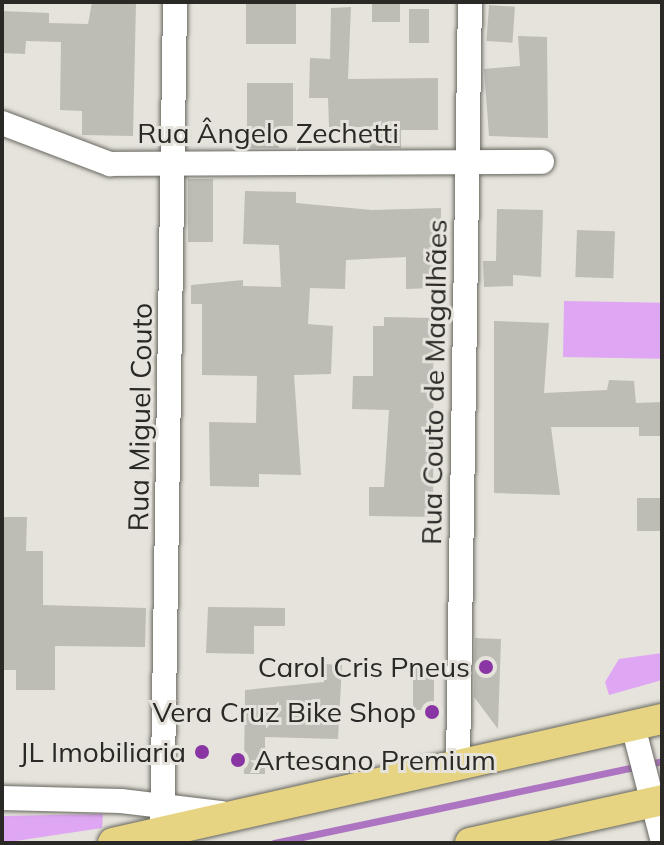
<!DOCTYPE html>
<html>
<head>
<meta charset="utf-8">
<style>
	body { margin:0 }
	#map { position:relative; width:664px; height:845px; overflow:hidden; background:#e5e3db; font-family:Mulish,sans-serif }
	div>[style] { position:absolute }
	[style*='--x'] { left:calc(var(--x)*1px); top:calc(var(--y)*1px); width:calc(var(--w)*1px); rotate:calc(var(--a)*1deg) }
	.green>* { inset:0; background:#dfa6f4; transform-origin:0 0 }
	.stream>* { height:7px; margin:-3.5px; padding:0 3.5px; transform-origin:3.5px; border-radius:3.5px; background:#ad74c2 }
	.building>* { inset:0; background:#bebdb5; transform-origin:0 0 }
	.roads { filter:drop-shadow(0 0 2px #67665f) drop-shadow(0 0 2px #67665f) }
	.minor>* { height:24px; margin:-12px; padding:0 12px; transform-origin:12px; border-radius:12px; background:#fff }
	.major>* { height:30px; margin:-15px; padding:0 15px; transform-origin:15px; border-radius:15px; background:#e7d482 }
	.dots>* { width:22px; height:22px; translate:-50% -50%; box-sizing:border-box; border:4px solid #e5e3db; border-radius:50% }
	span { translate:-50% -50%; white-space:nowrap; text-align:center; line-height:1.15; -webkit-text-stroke:6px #e5e3db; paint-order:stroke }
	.street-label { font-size:28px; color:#2a2926 }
	.poi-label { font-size:28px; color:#2a2926 }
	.right { translate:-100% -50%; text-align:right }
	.left { translate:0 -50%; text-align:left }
	.frame { position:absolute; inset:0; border:4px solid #2a2926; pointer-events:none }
</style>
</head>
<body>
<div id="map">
	<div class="green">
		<div style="left:564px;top:301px;width:98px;height:56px;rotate:1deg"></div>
		<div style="clip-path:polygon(662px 653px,662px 680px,609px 695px,605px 682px,619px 659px)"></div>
		<div style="clip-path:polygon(103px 814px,102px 828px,2px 843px,2px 816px)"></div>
	</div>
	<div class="stream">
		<div style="--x:274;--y:843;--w:397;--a:-11.9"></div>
	</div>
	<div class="building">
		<div style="clip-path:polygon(92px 2px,136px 2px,133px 136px,82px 135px,82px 111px,60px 110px,61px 42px,26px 41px,25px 54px,2px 53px,2px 11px,49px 13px,49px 23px,88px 24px)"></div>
		<div style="left:246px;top:2px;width:50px;height:42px"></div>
		<div style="left:372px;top:2px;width:28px;height:20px"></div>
		<div style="left:489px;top:5px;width:26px;height:36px;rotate:4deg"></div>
		<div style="clip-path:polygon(351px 7px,348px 79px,438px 78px,438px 130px,401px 130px,401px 148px,370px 148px,370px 127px,329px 127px,328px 98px,309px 98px,310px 58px,330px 59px,331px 8px)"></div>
		<div style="left:409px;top:9px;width:20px;height:34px"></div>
		<div style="clip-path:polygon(518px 36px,547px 37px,548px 138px,489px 136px,484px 69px,520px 66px)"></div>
		<div style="clip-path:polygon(247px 83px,293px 83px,293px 126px,280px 126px,279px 148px,247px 148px)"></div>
		<div style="left:188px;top:179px;width:25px;height:63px"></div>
		<div style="clip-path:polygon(245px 191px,296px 192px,296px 203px,372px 210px,441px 208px,440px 256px,434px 256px,434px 288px,406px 289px,406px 257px,346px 260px,345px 289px,310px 288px,308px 324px,333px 326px,331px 374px,294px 375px,301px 475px,259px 474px,259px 487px,210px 486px,209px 422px,256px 423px,257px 376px,202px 375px,202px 304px,191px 304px,191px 285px,243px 280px,243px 286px,281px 287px,279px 245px,243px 244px)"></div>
		<div style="clip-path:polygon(497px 209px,543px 210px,541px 277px,513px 275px,513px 286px,484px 287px,483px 261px,496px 261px)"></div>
		<div style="left:577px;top:230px;width:38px;height:47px;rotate:2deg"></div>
		<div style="clip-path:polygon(384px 317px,434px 318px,433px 517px,369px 516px,369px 487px,384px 487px,389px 410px,352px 409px,353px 376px,373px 376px,373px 326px,384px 326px)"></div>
		<div style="clip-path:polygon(494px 321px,549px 323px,544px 393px,607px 390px,609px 380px,634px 381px,636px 403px,662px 402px,662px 436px,639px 436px,639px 427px,551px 427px,560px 495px,494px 493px)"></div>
		<div style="left:637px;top:498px;width:25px;height:33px"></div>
		<div style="clip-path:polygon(2px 517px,27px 517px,26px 551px,43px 551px,43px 605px,146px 608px,145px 647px,55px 646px,55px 690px,16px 690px,16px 670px,2px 670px)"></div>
		<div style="clip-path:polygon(208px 607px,285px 608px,285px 626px,254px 626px,254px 654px,206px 653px)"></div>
		<div style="clip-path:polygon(475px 638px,501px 639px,498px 729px,474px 697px)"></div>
		<div style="clip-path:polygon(324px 664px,342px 665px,338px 739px,265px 737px,265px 774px,244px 774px,245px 690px,324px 682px)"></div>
		<div style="left:413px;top:665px;width:21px;height:45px"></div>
	</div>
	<div class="roads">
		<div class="minor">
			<div style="--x:2;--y:123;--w:116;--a:20.8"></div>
			<div style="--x:110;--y:164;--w:432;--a:-0.3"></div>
			<div style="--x:633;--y:726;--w:116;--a:75.5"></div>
			<div style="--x:458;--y:762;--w:760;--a:-89.1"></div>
			<div style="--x:2;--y:798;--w:119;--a:1.4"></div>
			<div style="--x:121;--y:801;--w:102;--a:6.8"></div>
			<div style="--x:162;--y:833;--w:831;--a:-89.1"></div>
		</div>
		<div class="major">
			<div style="--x:113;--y:843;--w:563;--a:-12.73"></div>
			<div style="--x:470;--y:843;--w:197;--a:-12.6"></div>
		</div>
	</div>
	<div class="dots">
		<div style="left:486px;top:667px;background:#8935a3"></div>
		<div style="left:432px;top:712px;background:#8935a3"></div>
		<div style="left:202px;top:752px;background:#8935a3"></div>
		<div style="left:238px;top:760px;background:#8935a3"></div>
	</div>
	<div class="street-label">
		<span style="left:268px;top:133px">Rua Ângelo Zechetti</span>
		<span style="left:434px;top:382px;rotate:-89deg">Rua Couto de Magalhães</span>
		<span style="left:140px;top:417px;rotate:-89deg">Rua Miguel Couto</span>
	</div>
	<div class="poi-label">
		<span class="right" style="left:470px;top:667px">Carol Cris Pneus</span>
		<span class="right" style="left:416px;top:712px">Vera Cruz Bike Shop</span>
		<span class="right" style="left:186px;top:752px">JL Imobiliaria</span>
		<span class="left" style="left:254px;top:760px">Artesano Premium</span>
	</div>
	<div class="frame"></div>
</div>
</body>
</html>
